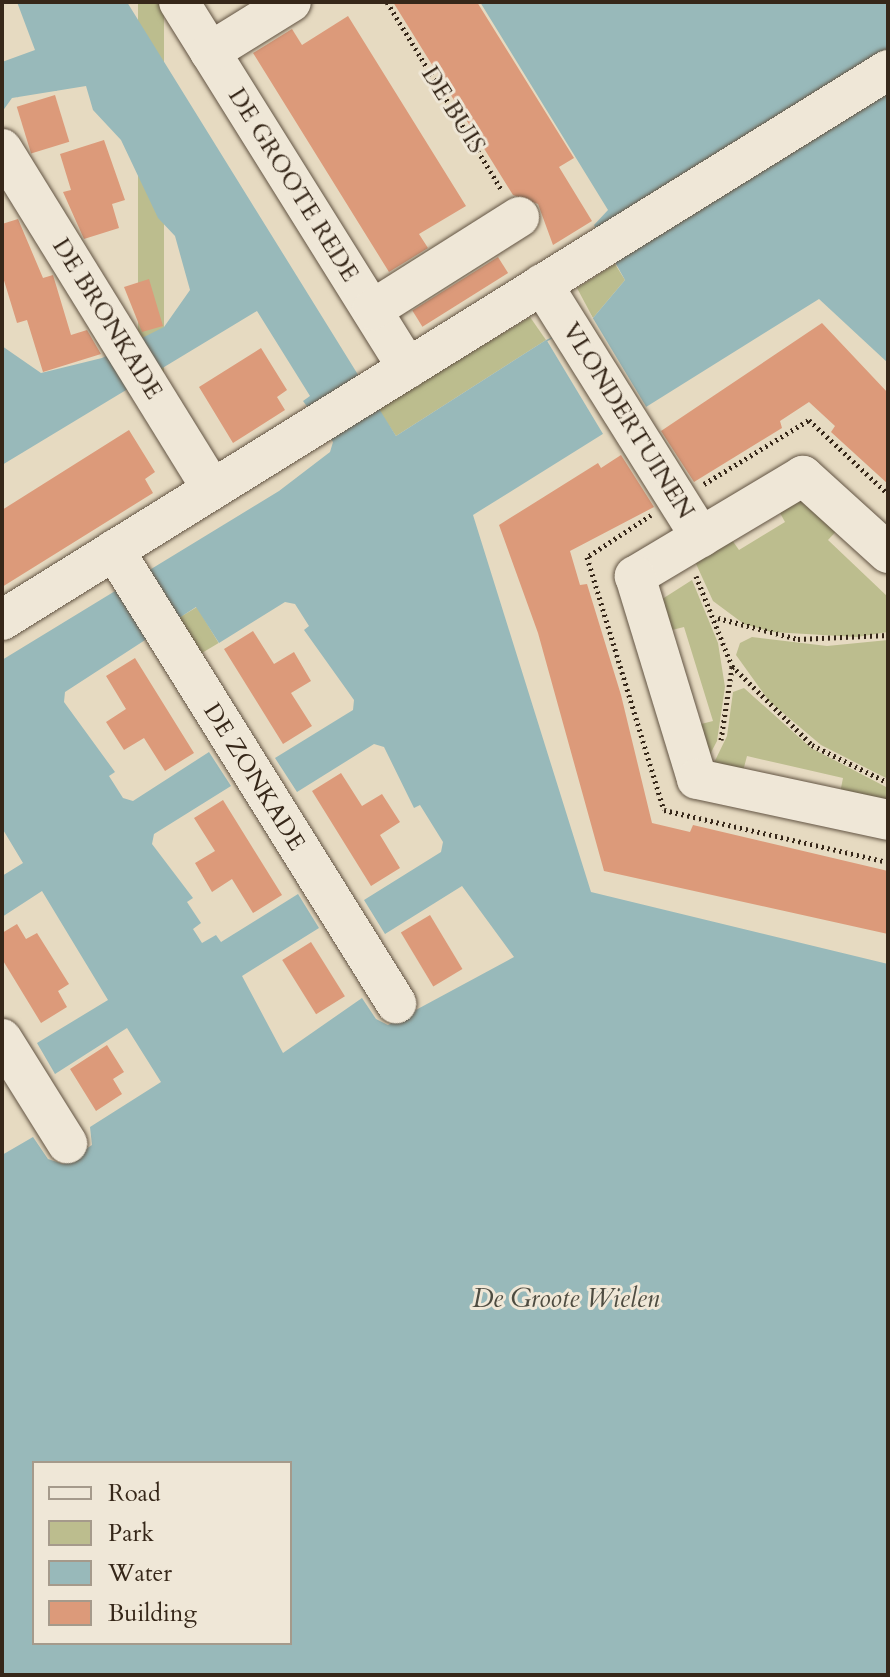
<!DOCTYPE html>
<html>
<head>
<meta charset="utf-8">
<style>
	body { margin:0 }
	#map { position:relative; width:890px; height:1677px; overflow:hidden; background:#e6dac1; font-family:Cardo,serif }
	div>[style] { position:absolute }
	[style*='--x'] { left:calc(var(--x)*1px); top:calc(var(--y)*1px); width:calc(var(--w)*1px); rotate:calc(var(--a)*1deg) }
	.green>* { inset:0; background:#bcbd8e; transform-origin:0 0 }
	.water>* { inset:0; background:#98b9ba }
	.pier>* { inset:0; background:#e6dac1; transform-origin:0 0 }
	.building>* { inset:0; background:#dc9a7a; transform-origin:0 0 }
	.path>* { height:5px; margin-top:-2.5px; transform-origin:0; background:repeating-linear-gradient(90deg,#362719 0 2px,transparent 0 6px) }
	.roads { filter:drop-shadow(0 0 2px #625443) drop-shadow(0 0 2px #625443) }
	.minor>* { height:40px; margin:-20px; padding:0 20px; transform-origin:20px; border-radius:20px; background:#efe7d7 }
	span { translate:-50% -50%; white-space:nowrap; text-align:center; line-height:1.15; -webkit-text-stroke:6px #efe7d7; paint-order:stroke }
	.street-label { font-size:24px; color:#362719 }
	.water-label { font-size:26px; color:#4e4c41; font-style:italic }
	.frame { position:absolute; inset:0; border:4px solid #362719; pointer-events:none }
	.legend { position:absolute; left:32px; top:1461px; width:260px; height:184px; box-sizing:border-box; background:#efe7d7; border:2px solid #a59a8b; margin:0; padding:10px 14px; list-style:none; font-size:24px; color:#362719 }
	.legend li { display:flex; align-items:center; gap:16px; height:40px }
	.legend b { width:40px; border:2px solid #a59a8b }
</style>
</head>
<body>
<div id="map">
	<div class="green">
		<div style="left:138px;top:2px;width:26px;height:401px"></div>
		<div style="clip-path:polygon(615px 264px,625px 280px,593px 318px,577px 288px)"></div>
		<div style="clip-path:polygon(530px 317px,546px 340px,396px 436px,378px 409px)"></div>
		<div style="clip-path:polygon(792px 494px,842px 525px,828px 540px,888px 597px,888px 632px,857px 637px,772px 632px,744px 624px,713px 601px,692px 555px,727px 533px,739px 550px,785px 522px,775px 504px)"></div>
		<div style="clip-path:polygon(692px 580px,718px 643px,725px 687px,717px 741px,706px 762px,693px 726px,713px 721px,684px 627px,664px 632px,656px 603px)"></div>
		<div style="left:197px;top:607px;width:42px;height:22px;rotate:59deg"></div>
		<div style="clip-path:polygon(752px 637px,827px 646px,888px 640px,888px 779px,821px 745px,769px 701px,736px 655px,740px 643px)"></div>
		<div style="clip-path:polygon(744px 688px,811px 748px,888px 788px,888px 806px,839px 798px,843px 778px,747px 756px,742px 775px,712px 767px,727px 736px,733px 692px)"></div>
	</div>
	<div class="water">
		<div style="clip-path:polygon(evenodd,17px 2px,127px 2px,396px 436px,546px 340px,593px 318px,625px 280px,594px 225px,608px 210px,480px 2px,888px 2px,888px 363px,819px 299px,473px 515px,591px 892px,888px 964px,888px 1675px,2px 1675px,2px 1155px,33px 1137px,48px 1159px,63px 1164px,92px 1145px,90px 1127px,161px 1082px,127px 1028px,55px 1074px,37px 1043px,108px 1000px,42px 891px,2px 917px,2px 876px,23px 863px,2px 828px,2px 660px,279px 491px,330px 452px,333px 442px,303px 401px,310px 396px,257px 311px,2px 465px,2px 346px,41px 373px,102px 358px,164px 327px,190px 290px,175px 236px,158px 218px,121px 140px,93px 110px,86px 86px,12px 98px,2px 112px,2px 62px,35px 50px,17px 2px,285px 602px,295px 604px,309px 626px,304px 630px,354px 700px,353px 710px,275px 758px,297px 792px,374px 744px,384px 747px,414px 808px,420px 805px,443px 842px,441px 852px,364px 900px,385px 934px,462px 886px,514px 957px,388px 1025px,376px 1019px,362px 998px,283px 1053px,242px 976px,319px 928px,298px 894px,221px 942px,216px 935px,202px 943px,193px 929px,201px 923px,187px 902px,193px 898px,152px 844px,154px 834px,231px 786px,209px 752px,133px 801px,123px 798px,109px 776px,115px 772px,64px 702px,65px 692px,196px 607px,219px 643px,285px 602px,17px 2px,34px 1463px,290px 1463px,290px 1643px,34px 1643px,34px 1463px)"></div>
	</div>
	<div class="pier">
		<div style="left:591px;top:315px;width:110px;height:51px;rotate:59deg"></div>
	</div>
	<div class="building">
		<div style="clip-path:polygon(393px 2px,477px 2px,574px 158px,559px 167px,592px 221px,553px 245px,538px 204px,513px 195px)"></div>
		<div style="clip-path:polygon(348px 16px,466px 206px,419px 234px,428px 248px,389px 272px,253px 53px,292px 29px,302px 45px)"></div>
		<div style="left:55px;top:95px;width:49px;height:40px;rotate:73deg"></div>
		<div style="clip-path:polygon(104px 140px,125px 200px,112px 204px,119px 228px,84px 239px,63px 192px,71px 190px,60px 154px)"></div>
		<div style="clip-path:polygon(18px 219px,43px 278px,53px 275px,71px 335px,87px 330px,101px 354px,43px 372px,27px 320px,17px 323px,2px 274px,2px 224px)"></div>
		<div style="left:498px;top:257px;width:19px;height:101px;rotate:58deg"></div>
		<div style="clip-path:polygon(149px 279px,163px 326px,142px 332px,124px 287px)"></div>
		<div style="clip-path:polygon(822px 323px,888px 393px,888px 484px,831px 432px,835px 426px,809px 402px,780px 421px,782px 428px,694px 482px,661px 431px)"></div>
		<div style="clip-path:polygon(261px 348px,287px 390px,277px 397px,285px 410px,233px 443px,199px 387px)"></div>
		<div style="clip-path:polygon(129px 430px,155px 472px,145px 479px,153px 493px,2px 587px,2px 510px)"></div>
		<div style="clip-path:polygon(621px 455px,654px 507px,570px 551px,580px 585px,587px 584px,621px 695px,652px 823px,690px 832px,693px 825px,888px 871px,888px 934px,604px 871px,538px 633px,499px 525px,598px 463px,601px 468px)"></div>
		<div style="clip-path:polygon(253px 631px,274px 664px,294px 652px,311px 681px,291px 693px,312px 726px,283px 744px,224px 649px)"></div>
		<div style="clip-path:polygon(135px 658px,194px 753px,165px 771px,144px 738px,124px 750px,106px 722px,126px 709px,106px 676px)"></div>
		<div style="clip-path:polygon(341px 773px,362px 806px,382px 794px,400px 822px,380px 835px,400px 868px,371px 886px,312px 791px)"></div>
		<div style="clip-path:polygon(223px 800px,282px 895px,253px 913px,232px 879px,212px 892px,195px 863px,215px 851px,194px 818px)"></div>
		<div style="left:430px;top:915px;width:63px;height:34px;rotate:59deg"></div>
		<div style="clip-path:polygon(17px 924px,26px 939px,37px 933px,69px 984px,58px 991px,67px 1007px,41px 1023px,2px 959px,2px 933px)"></div>
		<div style="left:311px;top:942px;width:64px;height:34px;rotate:58deg"></div>
		<div style="clip-path:polygon(107px 1045px,124px 1072px,113px 1079px,122px 1094px,96px 1111px,70px 1069px)"></div>
	</div>
	<div class="path">
		<div style="--x:387;--y:2;--w:219;--a:58.6"></div>
		<div style="--x:704;--y:484;--w:123;--a:-31.4"></div>
		<div style="--x:809;--y:420;--w:108;--a:43.1"></div>
		<div style="--x:651;--y:515;--w:77;--a:146.7"></div>
		<div style="--x:587;--y:557;--w:264;--a:73.1"></div>
		<div style="--x:664;--y:810;--w:230;--a:13.1"></div>
		<div style="--x:696;--y:576;--w:97;--a:68.2"></div>
		<div style="--x:732;--y:666;--w:112;--a:44.6"></div>
		<div style="--x:812;--y:745;--w:84;--a:26.3"></div>
		<div style="--x:718;--y:618;--w:83;--a:14.7"></div>
		<div style="--x:798;--y:639;--w:90;--a:-2.5"></div>
		<div style="--x:721;--y:740;--w:74;--a:-81.4"></div>
	</div>
	<div class="roads">
		<div class="minor">
			<div style="--x:179;--y:2;--w:432;--a:58"></div>
			<div style="--x:210;--y:52;--w:95;--a:-31.7"></div>
			<div style="--x:2;--y:149;--w:400;--a:58.3"></div>
			<div style="--x:542;--y:284;--w:299;--a:57.9"></div>
			<div style="--x:372;--y:310;--w:174;--a:-32.3"></div>
			<div style="--x:114;--y:550;--w:534;--a:58.1"></div>
			<div style="--x:888;--y:553;--w:115;--a:-137.8"></div>
			<div style="--x:803;--y:476;--w:196;--a:149.2"></div>
			<div style="--x:635;--y:576;--w:212;--a:73"></div>
			<div style="--x:697;--y:779;--w:195;--a:12.1"></div>
			<div style="--x:2;--y:620;--w:1043;--a:-31.83"></div>
			<div style="--x:2;--y:1039;--w:123;--a:58"></div>
		</div>
	</div>
	<div class="street-label">
		<span style="left:453px;top:110px;rotate:58deg">DE BUIS</span>
		<span style="left:293px;top:185px;rotate:58deg">DE GROOTE REDE</span>
		<span style="left:107px;top:319px;rotate:58deg">DE BRONKADE</span>
		<span style="left:628px;top:421px;rotate:58deg">VLONDERTUINEN</span>
		<span style="left:254px;top:777px;rotate:58deg">DE ZONKADE</span>
	</div>
	<div class="water-label">
		<span style="left:566px;top:1299px">De Groote Wielen</span>
	</div>
	<div class="frame"></div>
	<ul class="legend">
	<li><b style="height:10px;background:#efe7d7"></b>Road</li>
	<li><b style="height:22px;background:#bcbd8e"></b>Park</li>
	<li><b style="height:22px;background:#98b9ba"></b>Water</li>
	<li><b style="height:22px;background:#dc9a7a"></b>Building</li>
	</ul>
</div>
</body>
</html>
